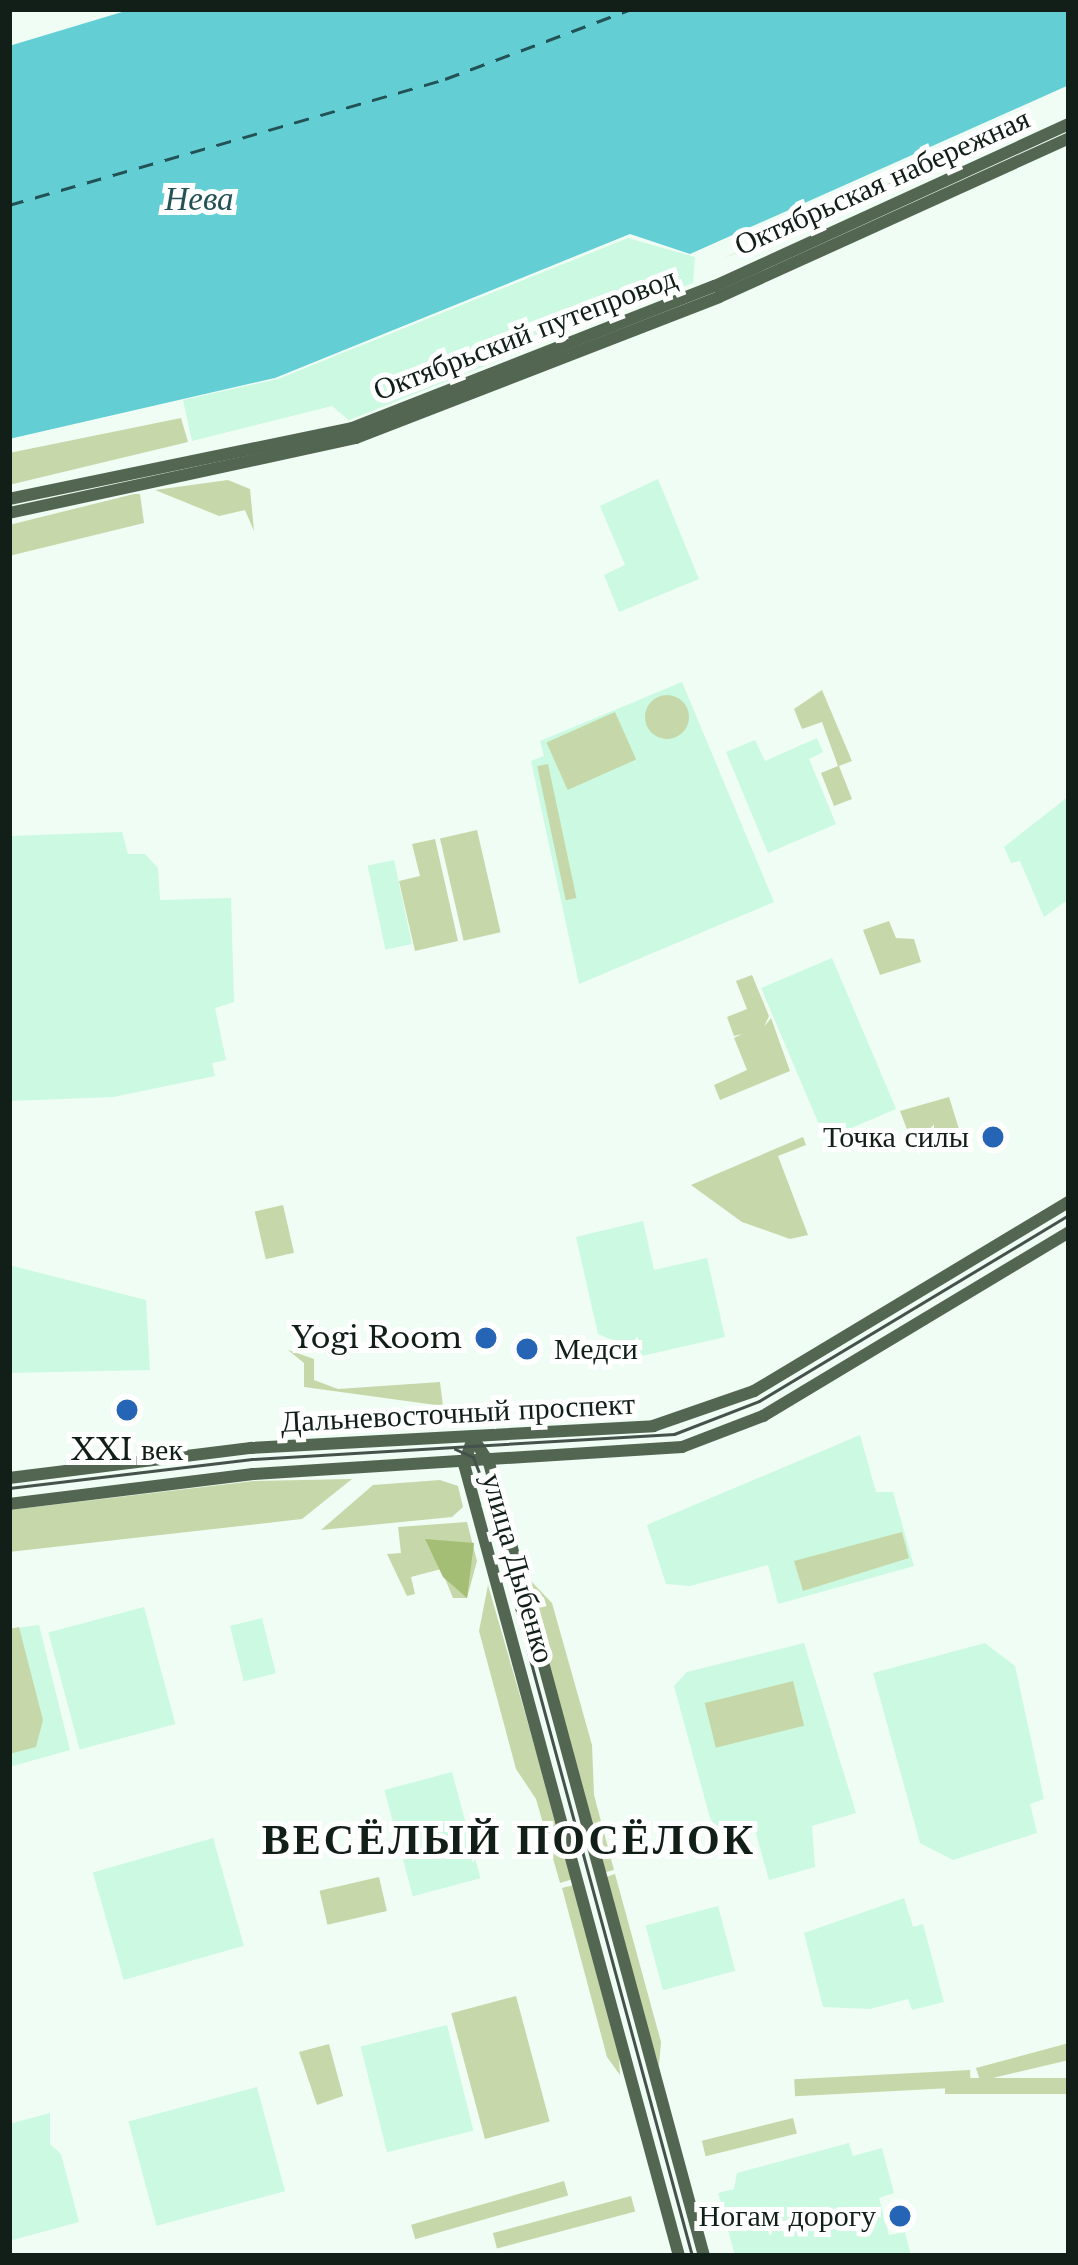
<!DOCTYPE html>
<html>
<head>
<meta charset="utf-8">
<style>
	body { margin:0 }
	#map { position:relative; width:1078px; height:2265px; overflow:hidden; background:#effdf5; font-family:"Libre Baskerville",serif }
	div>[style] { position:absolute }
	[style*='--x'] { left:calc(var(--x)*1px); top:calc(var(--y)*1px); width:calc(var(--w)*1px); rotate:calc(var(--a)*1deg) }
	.built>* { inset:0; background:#ccf9e1; transform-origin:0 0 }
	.green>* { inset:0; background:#c6d8a9; transform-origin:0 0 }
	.round { border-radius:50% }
	.forest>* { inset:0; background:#a4be76 }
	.water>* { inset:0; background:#63cfd5 }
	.ferry>* { height:3px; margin-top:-1.5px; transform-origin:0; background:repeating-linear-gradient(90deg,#225255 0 15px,transparent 0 27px) }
	.major>* { height:12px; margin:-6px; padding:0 6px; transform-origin:6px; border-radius:6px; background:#536652 }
	.tram>* { height:3px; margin:-1.5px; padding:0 1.5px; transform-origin:1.5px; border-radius:1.5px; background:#45524c }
	.dots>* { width:33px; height:33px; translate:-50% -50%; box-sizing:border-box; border:6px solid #fff; border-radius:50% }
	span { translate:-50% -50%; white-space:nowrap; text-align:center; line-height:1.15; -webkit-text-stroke:10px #fff; paint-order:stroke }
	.street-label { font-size:30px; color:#121f19 }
	.poi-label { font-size:30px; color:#121f19 }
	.right { translate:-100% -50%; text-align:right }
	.left { translate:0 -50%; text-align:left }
	.water-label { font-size:33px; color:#225255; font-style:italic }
	.district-label { font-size:42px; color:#121f19; font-weight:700; letter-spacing:3px }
	.frame { position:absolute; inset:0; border:12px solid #121f19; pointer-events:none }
</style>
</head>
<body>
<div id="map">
	<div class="built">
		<div style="clip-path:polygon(628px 238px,695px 257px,693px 283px,349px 420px,332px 406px,192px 441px,183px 400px,278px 379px)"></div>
		<div style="clip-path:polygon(658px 479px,699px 579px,619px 612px,604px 575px,625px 565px,600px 506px)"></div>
		<div style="clip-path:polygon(682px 682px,774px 902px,579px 984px,531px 761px,544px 756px,540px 741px)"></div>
		<div style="clip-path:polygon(817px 738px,823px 752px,809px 759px,836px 824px,768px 853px,726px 752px,755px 740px,765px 761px)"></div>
		<div style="clip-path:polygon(1069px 796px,1069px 899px,1044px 917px,1020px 861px,1011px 863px,1004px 847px)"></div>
		<div style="clip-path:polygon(122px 832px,128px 854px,145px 854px,158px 868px,160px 900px,231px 898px,234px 1002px,215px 1008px,226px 1060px,212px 1063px,215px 1076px,113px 1097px,9px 1101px,9px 836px)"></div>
		<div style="left:394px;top:860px;width:86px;height:27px;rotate:78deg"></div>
		<div style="left:832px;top:958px;width:164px;height:77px;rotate:67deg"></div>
		<div style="clip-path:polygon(643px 1221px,654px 1270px,707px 1258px,725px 1337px,624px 1360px,620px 1343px,598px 1334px,576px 1237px)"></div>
		<div style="clip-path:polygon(9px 1265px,146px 1300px,150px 1370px,9px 1373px)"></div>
		<div style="clip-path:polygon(860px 1435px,876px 1492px,893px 1492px,914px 1566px,778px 1604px,768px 1565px,690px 1586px,666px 1584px,647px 1525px)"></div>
		<div style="left:144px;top:1607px;width:121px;height:99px;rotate:75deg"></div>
		<div style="left:262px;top:1618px;width:57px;height:33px;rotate:76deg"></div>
		<div style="clip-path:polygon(39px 1625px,70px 1750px,9px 1767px,9px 1629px)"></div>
		<div style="clip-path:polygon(804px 1643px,856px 1813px,812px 1826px,815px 1867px,769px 1880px,755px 1830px,723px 1836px,710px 1818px,674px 1686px,687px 1672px)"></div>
		<div style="clip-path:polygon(985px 1643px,1015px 1666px,1044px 1799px,1030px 1804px,1037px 1833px,953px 1860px,920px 1843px,873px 1673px)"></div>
		<div style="left:452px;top:1772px;width:110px;height:70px;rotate:75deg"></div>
		<div style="left:213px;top:1838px;width:112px;height:125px;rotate:74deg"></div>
		<div style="clip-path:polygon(904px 1898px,913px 1927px,923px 1924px,944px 2002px,912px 2010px,908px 1999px,870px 2009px,823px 2007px,804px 1933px)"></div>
		<div style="left:718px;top:1906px;width:67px;height:75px;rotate:75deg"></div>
		<div style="left:447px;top:2025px;width:109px;height:89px;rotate:76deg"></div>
		<div style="left:257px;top:2087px;width:108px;height:133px;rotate:75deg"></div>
		<div style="clip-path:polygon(50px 2113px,50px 2144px,61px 2154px,79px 2222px,9px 2241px,9px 2124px)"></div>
		<div style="clip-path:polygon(849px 2143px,853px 2156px,882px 2148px,894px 2193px,879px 2198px,889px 2235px,905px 2232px,911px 2256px,735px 2256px,718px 2193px,734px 2189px,737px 2173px)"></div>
	</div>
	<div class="green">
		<div style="clip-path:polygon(1019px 124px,1022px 130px,1004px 141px,722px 259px)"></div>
		<div style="clip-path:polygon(181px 418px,188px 442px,9px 485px,9px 453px)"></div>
		<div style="clip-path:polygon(228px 480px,250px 489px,254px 531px,245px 510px,219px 516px,155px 490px)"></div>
		<div style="clip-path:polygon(134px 494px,140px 494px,144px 523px,9px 556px,9px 525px)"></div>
		<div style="clip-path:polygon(822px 690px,852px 761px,839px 766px,852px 799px,834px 806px,821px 773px,838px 766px,822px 722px,802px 729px,794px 709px)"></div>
		<div class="round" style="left:645px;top:695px;width:44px;height:44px"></div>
		<div style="left:615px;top:712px;width:52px;height:75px;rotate:66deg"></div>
		<div style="left:548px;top:764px;width:137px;height:11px;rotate:78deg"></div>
		<div style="left:477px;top:830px;width:105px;height:38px;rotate:77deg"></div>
		<div style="clip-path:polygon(435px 839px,458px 941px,415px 951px,399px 881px,420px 876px,412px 844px)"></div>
		<div style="clip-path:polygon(889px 921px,896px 938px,914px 939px,921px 962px,880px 975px,863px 930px)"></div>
		<div style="clip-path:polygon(752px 975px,769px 1016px,764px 1027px,771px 1018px,790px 1071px,720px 1100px,714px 1085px,747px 1070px,734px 1038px,742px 1034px,734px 1036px,727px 1017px,747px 1009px,736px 981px)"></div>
		<div style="clip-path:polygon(949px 1097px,959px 1129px,914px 1148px,900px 1111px)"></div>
		<div style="clip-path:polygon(803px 1137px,806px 1145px,778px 1156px,808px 1235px,790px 1239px,742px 1222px,691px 1185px)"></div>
		<div style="left:283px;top:1205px;width:49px;height:29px;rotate:77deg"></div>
		<div style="clip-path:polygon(288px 1350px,314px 1359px,314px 1380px,338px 1389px,440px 1382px,443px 1406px,304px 1387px,304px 1363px)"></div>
		<div style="clip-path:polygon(352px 1479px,302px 1519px,9px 1552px,9px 1510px,254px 1481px)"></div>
		<div style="clip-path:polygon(440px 1480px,458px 1486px,463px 1507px,452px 1517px,321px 1530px,373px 1485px)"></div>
		<div style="clip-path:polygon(467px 1522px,477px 1561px,467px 1598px,453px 1598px,441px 1569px,411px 1577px,415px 1594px,407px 1596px,387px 1554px,401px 1553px,398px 1527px)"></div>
		<div style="clip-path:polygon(902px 1532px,909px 1558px,803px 1591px,794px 1561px)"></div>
		<div style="clip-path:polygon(527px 1577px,552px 1603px,592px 1745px,594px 1795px,614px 1870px,602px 1873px)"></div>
		<div style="clip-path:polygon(488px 1585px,573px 1879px,560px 1883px,536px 1799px,516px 1769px,479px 1631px)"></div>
		<div style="clip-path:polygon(19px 1627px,43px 1720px,36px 1747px,9px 1754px,9px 1629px)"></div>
		<div style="left:793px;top:1681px;width:46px;height:91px;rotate:76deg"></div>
		<div style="clip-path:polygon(615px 1874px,661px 2042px,659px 2066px,603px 1878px)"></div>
		<div style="left:379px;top:1877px;width:35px;height:61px;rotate:77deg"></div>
		<div style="clip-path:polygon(574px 1885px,619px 2054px,620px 2075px,607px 2057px,562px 1888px)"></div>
		<div style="left:516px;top:1996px;width:130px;height:67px;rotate:75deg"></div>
		<div style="clip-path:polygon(1069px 2043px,1069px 2060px,980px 2081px,976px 2068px)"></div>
		<div style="clip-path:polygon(329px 2044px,343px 2096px,317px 2105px,299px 2052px)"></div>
		<div style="left:970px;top:2070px;width:17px;height:176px;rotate:87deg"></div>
		<div style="left:1069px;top:2078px;width:16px;height:124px;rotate:90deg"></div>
		<div style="left:793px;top:2118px;width:16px;height:94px;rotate:76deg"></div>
		<div style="left:564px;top:2181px;width:15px;height:159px;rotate:74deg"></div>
		<div style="left:631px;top:2196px;width:16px;height:143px;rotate:75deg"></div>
	</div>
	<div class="forest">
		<div style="clip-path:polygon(425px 1539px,474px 1543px,467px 1598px,443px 1577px)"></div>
	</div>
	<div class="water">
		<div style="clip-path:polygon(132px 9px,1069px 9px,1069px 85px,690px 254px,630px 234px,275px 378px,9px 439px,9px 46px)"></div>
	</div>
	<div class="ferry">
		<div style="--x:9;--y:205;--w:454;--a:-16.1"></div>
		<div style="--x:445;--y:79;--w:199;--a:-20.6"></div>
	</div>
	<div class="major">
		<div style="--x:9;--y:499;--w:350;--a:-11.7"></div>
		<div style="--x:352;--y:428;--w:390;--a:-21.4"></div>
		<div style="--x:715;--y:286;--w:389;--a:-24.6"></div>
		<div style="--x:9;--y:513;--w:355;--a:-12.2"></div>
		<div style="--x:356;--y:438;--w:389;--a:-21.2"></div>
		<div style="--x:719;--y:297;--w:384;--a:-24.4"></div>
		<div style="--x:473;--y:1438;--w:30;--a:57"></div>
		<div style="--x:489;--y:1463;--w:822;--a:74.83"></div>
		<div style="--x:473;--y:1438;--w:28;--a:109"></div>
		<div style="--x:464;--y:1464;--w:821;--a:74.81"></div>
		<div style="--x:9;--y:1478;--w:244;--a:-7.1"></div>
		<div style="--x:251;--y:1448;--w:403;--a:-3.1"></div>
		<div style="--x:653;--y:1426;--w:107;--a:-19.1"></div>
		<div style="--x:754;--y:1391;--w:367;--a:-31"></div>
		<div style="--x:9;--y:1504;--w:246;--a:-7"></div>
		<div style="--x:253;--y:1474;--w:430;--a:-3.6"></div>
		<div style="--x:682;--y:1447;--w:87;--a:-20.9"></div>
		<div style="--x:763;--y:1416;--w:357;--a:-31"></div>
	</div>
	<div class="tram">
		<div style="--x:455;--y:1449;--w:20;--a:24"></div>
		<div style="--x:473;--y:1457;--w:19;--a:69"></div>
		<div style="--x:480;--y:1475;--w:809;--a:74.81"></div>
		<div style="--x:9;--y:1488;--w:245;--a:-6.8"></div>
		<div style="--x:252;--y:1459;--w:423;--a:-3.4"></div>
		<div style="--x:674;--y:1434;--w:91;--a:-21.2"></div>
		<div style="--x:759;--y:1401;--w:362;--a:-31"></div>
	</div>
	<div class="dots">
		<div style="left:993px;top:1137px;background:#2664b6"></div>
		<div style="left:486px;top:1338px;background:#2664b6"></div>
		<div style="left:527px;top:1349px;background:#2664b6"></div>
		<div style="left:127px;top:1410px;background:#2664b6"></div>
		<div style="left:900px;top:2216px;background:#2664b6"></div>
	</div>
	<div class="street-label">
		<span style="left:882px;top:182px;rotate:-24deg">Октябрьская набережная</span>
		<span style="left:525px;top:334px;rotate:-21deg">Октябрьский путепровод</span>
		<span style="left:458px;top:1413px;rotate:-3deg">Дальневосточный проспект</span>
		<span style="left:518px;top:1568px;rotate:74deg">улица Дыбенко</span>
	</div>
	<div class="poi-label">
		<span class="right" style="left:969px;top:1137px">Точка силы</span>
		<span class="right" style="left:462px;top:1338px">Yogi Room</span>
		<span class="left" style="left:554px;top:1349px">Медси</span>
		<span style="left:127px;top:1450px">XXI век</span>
		<span class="right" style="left:876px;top:2216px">Ногам дорогу</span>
	</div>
	<div class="water-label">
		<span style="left:199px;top:199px">Нева</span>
	</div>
	<div class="district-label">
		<span style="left:509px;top:1839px">ВЕСЁЛЫЙ ПОСЁЛОК</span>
	</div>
	<div class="frame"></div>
</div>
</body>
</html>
